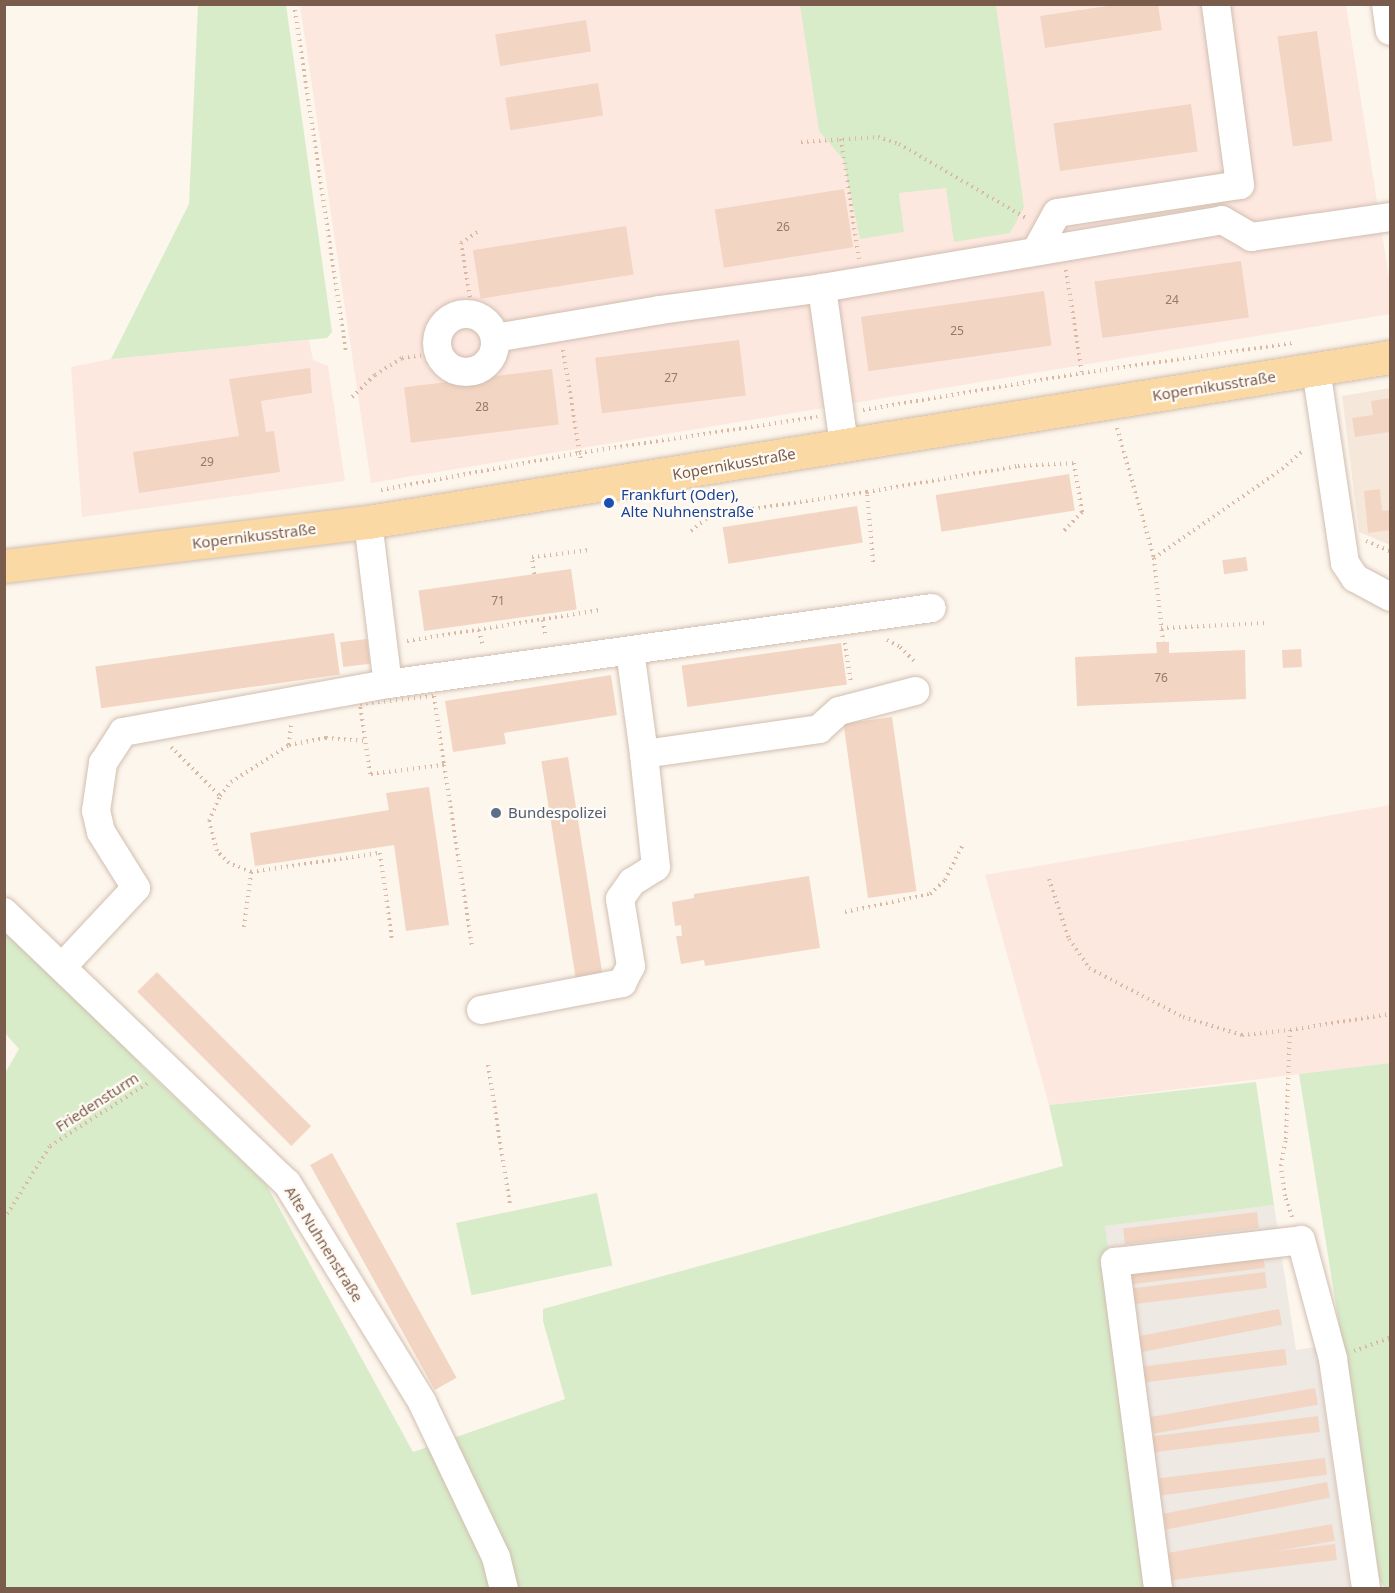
<!DOCTYPE html>
<html>
<head>
<meta charset="utf-8">
<style>
	body { margin:0 }
	#map { position:relative; width:1395px; height:1593px; overflow:hidden; background:#fdf6ec; font-family:"Noto Sans",sans-serif }
	div>[style] { position:absolute }
	[style*='--x'] { left:calc(var(--x)*1px); top:calc(var(--y)*1px); width:calc(var(--w)*1px); rotate:calc(var(--a)*1deg) }
	.residential>* { inset:0; background:#f5e8da }
	.commercial>* { inset:0; background:#fde8e0 }
	.industrial>* { inset:0; background:#efe9e4 }
	.green>* { inset:0; background:#d8ecc9; transform-origin:0 0 }
	.building>* { inset:0; background:#f3d5c3; transform-origin:0 0 }
	.path>* { height:4px; margin-top:-2px; transform-origin:0; background:repeating-linear-gradient(90deg,#d9b8a5 0 1.5px,transparent 0 6px) }
	.roads { filter:drop-shadow(0 0 2px #d1beb0) drop-shadow(0 0 2px #d1beb0) }
	.minor>* { height:28px; margin:-14px; padding:0 14px; transform-origin:14px; border-radius:14px; background:#fff }
	.minor>.ring { margin:-14px; padding:0; box-sizing:content-box; background:none; border:28px solid #fff; border-radius:50% }
	.major>* { height:33px; margin:-16.5px; padding:0 16.5px; transform-origin:16.5px; border-radius:16.5px; background:#fbd9a5 }
	.dots>* { width:16px; height:16px; translate:-50% -50%; box-sizing:border-box; border:3px solid #fffaf3; border-radius:50% }
	span { translate:-50% -50%; white-space:nowrap; text-align:center; line-height:1.15; -webkit-text-stroke:4.5px #fffaf3; paint-order:stroke }
	.number-label { font-size:12px; color:#987a6a }
	.number-label span { -webkit-text-stroke-width:0 }
	.street-label { font-size:15px; color:#7a5c4d }
	.transit-label { font-size:15px; color:#164399 }
	.left { translate:0 -50%; text-align:left }
	.service-label { font-size:15px; color:#4e5e75 }
	.frame { position:absolute; inset:0; border:6px solid #7a5c4d; pointer-events:none }
</style>
</head>
<body>
<div id="map">
	<div class="residential">
		<div style="clip-path:polygon(1390px 388px,1390px 545px,1359px 532px,1342px 396px)"></div>
	</div>
	<div class="commercial">
		<div style="clip-path:polygon(300px 5px,1346px 5px,1390px 284px,1390px 314px,371px 483px)"></div>
		<div style="clip-path:polygon(309px 340px,313px 360px,328px 366px,345px 481px,82px 517px,71px 367px,111px 359px)"></div>
		<div style="clip-path:polygon(1390px 805px,1390px 1063px,1049px 1105px,985px 875px)"></div>
	</div>
	<div class="industrial">
		<div style="clip-path:polygon(1274px 1205px,1296px 1350px,1316px 1347px,1350px 1588px,1151px 1588px,1104px 1226px)"></div>
	</div>
	<div class="green">
		<div style="clip-path:polygon(198px 5px,286px 5px,332px 332px,327px 338px,111px 359px,189px 204px)"></div>
		<div style="clip-path:polygon(800px 5px,996px 5px,1024px 207px,1010px 233px,954px 242px,946px 188px,899px 193px,904px 232px,860px 239px,843px 159px,819px 131px)"></div>
		<div style="clip-path:polygon(4px 914px,144px 1068px,266px 1184px,413px 1452px,565px 1399px,543px 1321px,543px 1309px,1063px 1166px,1049px 1105px,1256px 1082px,1274px 1205px,1105px 1226px,1151px 1588px,5px 1588px,4px 1075px,19px 1049px,5px 1033px)"></div>
		<div style="clip-path:polygon(1390px 1063px,1390px 1588px,1385px 1588px,1380px 1581px,1299px 1074px)"></div>
		<div style="left:597px;top:1193px;width:74px;height:144px;rotate:78deg"></div>
	</div>
	<div class="building">
		<div style="clip-path:polygon(1114px 5px,1158px 5px,1162px 30px,1045px 48px,1040px 16px)"></div>
		<div style="left:586px;top:20px;width:32px;height:92px;rotate:81deg"></div>
		<div style="left:1317px;top:31px;width:111px;height:40px;rotate:82deg"></div>
		<div style="left:598px;top:83px;width:33px;height:94px;rotate:81deg"></div>
		<div style="left:1191px;top:104px;width:48px;height:139px;rotate:82deg"></div>
		<div style="left:844px;top:189px;width:59px;height:131px;rotate:81deg"></div>
		<div style="left:626px;top:226px;width:49px;height:155px;rotate:81deg"></div>
		<div style="left:1241px;top:261px;width:57px;height:148px;rotate:82deg"></div>
		<div style="left:1044px;top:291px;width:55px;height:185px;rotate:82deg"></div>
		<div style="left:739px;top:340px;width:56px;height:145px;rotate:83deg"></div>
		<div style="clip-path:polygon(310px 368px,312px 393px,261px 401px,266px 432px,274px 431px,280px 472px,139px 493px,133px 452px,239px 436px,229px 379px)"></div>
		<div style="left:552px;top:369px;width:56px;height:149px;rotate:83deg"></div>
		<div style="clip-path:polygon(1390px 398px,1390px 432px,1355px 437px,1352px 418px,1373px 415px,1371px 401px)"></div>
		<div style="left:1069px;top:474px;width:37px;height:135px;rotate:81deg"></div>
		<div style="clip-path:polygon(1380px 489px,1382px 511px,1390px 510px,1390px 530px,1368px 533px,1364px 491px)"></div>
		<div style="left:857px;top:506px;width:37px;height:136px;rotate:81deg"></div>
		<div style="left:1246px;top:557px;width:14px;height:24px;rotate:82deg"></div>
		<div style="left:571px;top:569px;width:41px;height:154px;rotate:82deg"></div>
		<div style="left:334px;top:633px;width:42px;height:241px;rotate:82deg"></div>
		<div style="left:367px;top:639px;width:25px;height:27px;rotate:83deg"></div>
		<div style="clip-path:polygon(1156px 642px,1169px 642px,1169px 653px,1245px 650px,1246px 699px,1077px 706px,1075px 657px,1157px 653px)"></div>
		<div style="left:841px;top:643px;width:42px;height:161px;rotate:82deg"></div>
		<div style="left:1301px;top:649px;width:18px;height:19px;rotate:87deg"></div>
		<div style="clip-path:polygon(611px 675px,617px 715px,504px 733px,506px 744px,453px 752px,445px 701px)"></div>
		<div style="left:892px;top:717px;width:176px;height:49px;rotate:82deg"></div>
		<div style="left:568px;top:757px;width:223px;height:27px;rotate:81deg"></div>
		<div style="clip-path:polygon(429px 787px,449px 925px,406px 931px,394px 845px,255px 866px,250px 833px,389px 810px,386px 793px)"></div>
		<div style="clip-path:polygon(809px 876px,820px 948px,705px 966px,704px 960px,681px 964px,676px 936px,682px 936px,681px 925px,675px 926px,672px 902px,694px 898px,694px 894px)"></div>
		<div style="left:157px;top:972px;width:218px;height:28px;rotate:45deg"></div>
		<div style="left:332px;top:1153px;width:257px;height:25px;rotate:61deg"></div>
		<div style="left:1257px;top:1212px;width:16px;height:135px;rotate:83deg"></div>
		<div style="left:1263px;top:1252px;width:16px;height:135px;rotate:83deg"></div>
		<div style="left:1265px;top:1272px;width:16px;height:135px;rotate:83deg"></div>
		<div style="left:1279px;top:1309px;width:16px;height:143px;rotate:79deg"></div>
		<div style="left:1285px;top:1349px;width:16px;height:144px;rotate:83deg"></div>
		<div style="left:1315px;top:1388px;width:17px;height:167px;rotate:80deg"></div>
		<div style="left:1318px;top:1416px;width:16px;height:167px;rotate:83deg"></div>
		<div style="left:1325px;top:1458px;width:17px;height:167px;rotate:83deg"></div>
		<div style="left:1327px;top:1482px;width:16px;height:167px;rotate:79deg"></div>
		<div style="left:1332px;top:1524px;width:17px;height:167px;rotate:80deg"></div>
		<div style="left:1335px;top:1544px;width:16px;height:167px;rotate:83deg"></div>
	</div>
	<div class="path">
		<div style="--x:294;--y:4;--w:350;--a:81.5"></div>
		<div style="--x:841;--y:139;--w:121;--a:81.5"></div>
		<div style="--x:801;--y:142;--w:77;--a:-3.7"></div>
		<div style="--x:878;--y:137;--w:22;--a:18"></div>
		<div style="--x:899;--y:144;--w:149;--a:30.2"></div>
		<div style="--x:1066;--y:270;--w:104;--a:81.2"></div>
		<div style="--x:473;--y:315;--w:73;--a:-99.5"></div>
		<div style="--x:461;--y:243;--w:23;--a:-34"></div>
		<div style="--x:563;--y:350;--w:112;--a:80.8"></div>
		<div style="--x:352;--y:397;--w:32;--a:-44"></div>
		<div style="--x:375;--y:375;--w:32;--a:-32"></div>
		<div style="--x:402;--y:358;--w:36;--a:-8"></div>
		<div style="--x:863;--y:410;--w:222;--a:-9.6"></div>
		<div style="--x:1082;--y:373;--w:212;--a:-8.1"></div>
		<div style="--x:1117;--y:428;--w:135;--a:74.1"></div>
		<div style="--x:1154;--y:558;--w:84;--a:83.9"></div>
		<div style="--x:381;--y:490;--w:201;--a:-10.6"></div>
		<div style="--x:579;--y:453;--w:241;--a:-8.6"></div>
		<div style="--x:691;--y:531;--w:26;--a:-39"></div>
		<div style="--x:711;--y:515;--w:158;--a:-8.4"></div>
		<div style="--x:1366;--y:541;--w:26;--a:23"></div>
		<div style="--x:1154;--y:558;--w:156;--a:-34.8"></div>
		<div style="--x:1282;--y:469;--w:29;--a:-41"></div>
		<div style="--x:873;--y:562;--w:70;--a:-94.9"></div>
		<div style="--x:867;--y:492;--w:153;--a:-9.8"></div>
		<div style="--x:1018;--y:466;--w:56;--a:-3.1"></div>
		<div style="--x:1074;--y:463;--w:50;--a:80.7"></div>
		<div style="--x:1082;--y:512;--w:30;--a:134"></div>
		<div style="--x:534;--y:574;--w:17;--a:-97"></div>
		<div style="--x:532;--y:557;--w:59;--a:-6.8"></div>
		<div style="--x:543;--y:620;--w:18;--a:81"></div>
		<div style="--x:1161;--y:628;--w:105;--a:-2.7"></div>
		<div style="--x:479;--y:630;--w:17;--a:77"></div>
		<div style="--x:887;--y:640;--w:15;--a:28"></div>
		<div style="--x:900;--y:647;--w:20;--a:45"></div>
		<div style="--x:407;--y:641;--w:196;--a:-9.1"></div>
		<div style="--x:845;--y:643;--w:41;--a:81.7"></div>
		<div style="--x:434;--y:696;--w:70;--a:81.8"></div>
		<div style="--x:444;--y:765;--w:75;--a:173.1"></div>
		<div style="--x:370;--y:774;--w:71;--a:-98.1"></div>
		<div style="--x:360;--y:704;--w:74;--a:-6.2"></div>
		<div style="--x:289;--y:745;--w:20;--a:-84"></div>
		<div style="--x:171;--y:747;--w:69;--a:45"></div>
		<div style="--x:444;--y:765;--w:182;--a:81.2"></div>
		<div style="--x:251;--y:872;--w:130;--a:-8.4"></div>
		<div style="--x:380;--y:853;--w:87;--a:82.1"></div>
		<div style="--x:1049;--y:879;--w:63;--a:71.6"></div>
		<div style="--x:1069;--y:939;--w:35;--a:55"></div>
		<div style="--x:1089;--y:968;--w:106;--a:27.5"></div>
		<div style="--x:1183;--y:1017;--w:62;--a:17"></div>
		<div style="--x:1242;--y:1035;--w:48;--a:-5.9"></div>
		<div style="--x:845;--y:912;--w:87;--a:-12"></div>
		<div style="--x:930;--y:894;--w:21;--a:-43"></div>
		<div style="--x:945;--y:880;--w:40;--a:-63.4"></div>
		<div style="--x:244;--y:927;--w:55;--a:-82.7"></div>
		<div style="--x:251;--y:872;--w:24;--a:-158"></div>
		<div style="--x:229;--y:863;--w:17;--a:-135"></div>
		<div style="--x:217;--y:851;--w:31;--a:-105"></div>
		<div style="--x:209;--y:821;--w:27;--a:-66"></div>
		<div style="--x:220;--y:796;--w:18;--a:-52"></div>
		<div style="--x:231;--y:782;--w:69;--a:-32.5"></div>
		<div style="--x:289;--y:745;--w:38;--a:-11"></div>
		<div style="--x:326;--y:738;--w:40;--a:4.3"></div>
		<div style="--x:488;--y:1065;--w:143;--a:81.1"></div>
		<div style="--x:1292;--y:1217;--w:22;--a:-108"></div>
		<div style="--x:1285;--y:1196;--w:30;--a:-98"></div>
		<div style="--x:1281;--y:1166;--w:27;--a:-80"></div>
		<div style="--x:1286;--y:1139;--w:109;--a:-87.9"></div>
		<div style="--x:1290;--y:1030;--w:101;--a:-9.1"></div>
		<div style="--x:4;--y:1219;--w:86;--a:-57.8"></div>
		<div style="--x:50;--y:1146;--w:117;--a:-32.7"></div>
		<div style="--x:1354;--y:1351;--w:38;--a:-20"></div>
	</div>
	<div class="roads">
		<div class="minor">
			<div style="--x:1386;--y:4;--w:27;--a:82"></div>
			<div style="--x:1036;--y:251;--w:43;--a:-61.1"></div>
			<div style="--x:1057;--y:213;--w:185;--a:-8.7"></div>
			<div style="--x:1240;--y:185;--w:183;--a:-97.6"></div>
			<div style="--x:822;--y:288;--w:159;--a:82"></div>
			<div class="ring" style="left:437px;top:314px;width:30px;height:30px"></div>
			<div style="--x:495;--y:338;--w:167;--a:-9.6"></div>
			<div style="--x:660;--y:310;--w:163;--a:-7.7"></div>
			<div style="--x:822;--y:288;--w:406;--a:-9.6"></div>
			<div style="--x:1222;--y:220;--w:34;--a:30"></div>
			<div style="--x:1251;--y:237;--w:140;--a:-8.2"></div>
			<div style="--x:1316;--y:369;--w:196;--a:81.5"></div>
			<div style="--x:1345;--y:563;--w:18;--a:56"></div>
			<div style="--x:1355;--y:578;--w:40;--a:28"></div>
			<div style="--x:368;--y:522;--w:163;--a:83"></div>
			<div style="--x:388;--y:684;--w:549;--a:-7.95"></div>
			<div style="--x:644;--y:754;--w:177;--a:-8.1"></div>
			<div style="--x:819;--y:729;--w:27;--a:-42"></div>
			<div style="--x:839;--y:711;--w:79;--a:-14.7"></div>
			<div style="--x:4;--y:912;--w:392;--a:43.8"></div>
			<div style="--x:287;--y:1183;--w:257;--a:58.3"></div>
			<div style="--x:422;--y:1402;--w:172;--a:64.5"></div>
			<div style="--x:496;--y:1557;--w:32;--a:76"></div>
			<div style="--x:62;--y:967;--w:108;--a:-46.9"></div>
			<div style="--x:136;--y:888;--w:66;--a:-122"></div>
			<div style="--x:101;--y:832;--w:22;--a:-103"></div>
			<div style="--x:96;--y:811;--w:49;--a:-81.7"></div>
			<div style="--x:103;--y:763;--w:37;--a:-57"></div>
			<div style="--x:123;--y:732;--w:269;--a:-10.3"></div>
			<div style="--x:481;--y:1010;--w:144;--a:-10.8"></div>
			<div style="--x:622;--y:983;--w:19;--a:-62"></div>
			<div style="--x:631;--y:966;--w:68;--a:-99.3"></div>
			<div style="--x:620;--y:899;--w:21;--a:-55"></div>
			<div style="--x:632;--y:882;--w:28;--a:-32"></div>
			<div style="--x:656;--y:867;--w:114;--a:-96.1"></div>
			<div style="--x:644;--y:754;--w:104;--a:-97.7"></div>
			<div style="--x:1158;--y:1588;--w:329;--a:-97.5"></div>
			<div style="--x:1115;--y:1262;--w:187;--a:-6.7"></div>
			<div style="--x:1301;--y:1240;--w:123;--a:74.9"></div>
			<div style="--x:1333;--y:1359;--w:231;--a:81.8"></div>
		</div>
		<div class="major">
			<div style="--x:4;--y:566;--w:367;--a:-6.9"></div>
			<div style="--x:368;--y:522;--w:1035;--a:-9.17"></div>
		</div>
	</div>
	<div class="dots">
		<div style="left:609px;top:503px;background:#1a4fb4"></div>
		<div style="left:496px;top:813px;background:#5c6f8a"></div>
	</div>
	<div class="number-label">
		<span style="left:783px;top:227px">26</span>
		<span style="left:1172px;top:300px">24</span>
		<span style="left:957px;top:331px">25</span>
		<span style="left:671px;top:378px">27</span>
		<span style="left:482px;top:407px">28</span>
		<span style="left:207px;top:462px">29</span>
		<span style="left:498px;top:601px">71</span>
		<span style="left:1161px;top:678px">76</span>
	</div>
	<div class="street-label">
		<span style="left:1214px;top:386px;rotate:-9deg">Kopernikusstraße</span>
		<span style="left:734px;top:464px;rotate:-10deg">Kopernikusstraße</span>
		<span style="left:254px;top:536px;rotate:-7deg">Kopernikusstraße</span>
		<span style="left:97px;top:1102px;rotate:-33deg">Friedensturm</span>
		<span style="left:324px;top:1244px;rotate:58deg">Alte Nuhnenstraße</span>
	</div>
	<div class="transit-label">
		<span class="left" style="left:621px;top:503px">Frankfurt (Oder),<br>Alte Nuhnenstraße</span>
	</div>
	<div class="service-label">
		<span class="left" style="left:508px;top:813px">Bundespolizei</span>
	</div>
	<div class="frame"></div>
</div>
</body>
</html>
